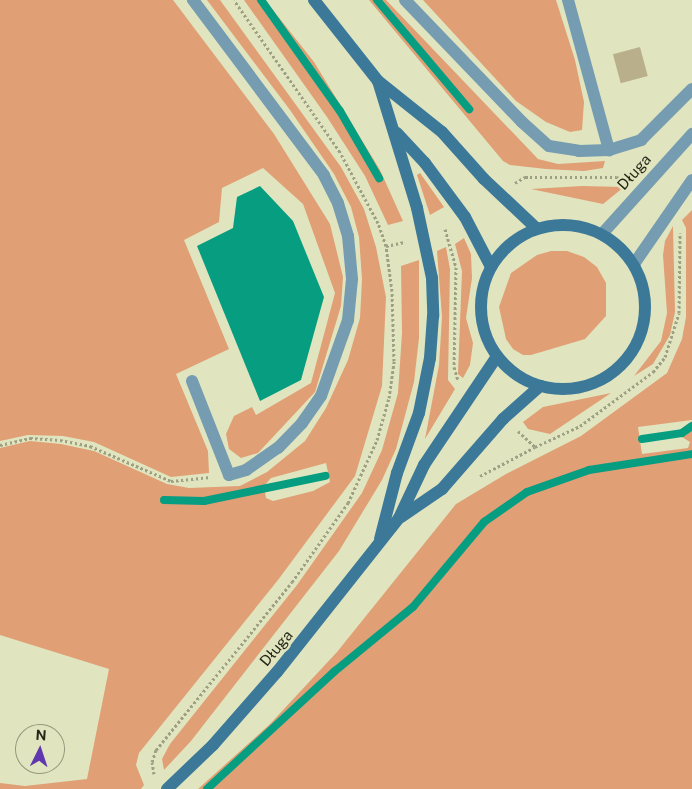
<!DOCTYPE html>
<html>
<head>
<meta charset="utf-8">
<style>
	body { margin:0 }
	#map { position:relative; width:692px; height:789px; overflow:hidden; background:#e0e5bf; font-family:"Public Sans",sans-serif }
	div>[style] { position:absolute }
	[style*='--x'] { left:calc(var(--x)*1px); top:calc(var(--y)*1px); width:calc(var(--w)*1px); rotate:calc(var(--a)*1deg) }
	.green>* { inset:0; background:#e19f75 }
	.water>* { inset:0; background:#069d81 }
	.stream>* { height:8px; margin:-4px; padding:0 4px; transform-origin:4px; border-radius:4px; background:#069d81 }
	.building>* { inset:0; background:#baaf8b; transform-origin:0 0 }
	.path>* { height:3px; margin-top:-1.5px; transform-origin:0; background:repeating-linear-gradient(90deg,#9da083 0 2.5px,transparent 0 5px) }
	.service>* { height:12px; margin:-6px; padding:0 6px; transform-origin:6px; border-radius:6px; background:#759cb1 }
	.tertiary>* { height:12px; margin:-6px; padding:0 6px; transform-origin:6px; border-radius:6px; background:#759cb1 }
	.secondary>* { height:12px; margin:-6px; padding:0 6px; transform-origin:6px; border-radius:6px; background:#3c7999 }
	.secondary>.ring { margin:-6px; padding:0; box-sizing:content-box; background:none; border:12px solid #3c7999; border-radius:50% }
	span { translate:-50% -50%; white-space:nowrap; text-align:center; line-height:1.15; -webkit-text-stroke:5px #e0e5bf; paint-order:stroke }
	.street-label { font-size:15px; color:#252618 }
	.north { position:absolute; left:15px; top:724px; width:50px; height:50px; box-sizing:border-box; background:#e0e5bf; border:1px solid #95997c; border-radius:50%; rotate:4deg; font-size:14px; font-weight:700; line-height:20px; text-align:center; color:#252618 }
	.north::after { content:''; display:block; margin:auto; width:18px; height:22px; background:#6037af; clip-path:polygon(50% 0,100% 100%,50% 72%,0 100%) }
</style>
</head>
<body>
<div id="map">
	<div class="green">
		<div style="clip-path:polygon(0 0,173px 0,274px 134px,330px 224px,343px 277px,341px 306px,315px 392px,258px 453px,241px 458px,229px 449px,226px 434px,234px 416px,252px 407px,256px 415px,311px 383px,335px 293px,303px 204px,263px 168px,222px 188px,219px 222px,184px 240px,229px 349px,176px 374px,208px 451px,209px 473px,171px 477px,94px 442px,63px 436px,28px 435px,0 441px)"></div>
		<div style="clip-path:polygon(evenodd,207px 0,220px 0,341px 167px,364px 209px,376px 247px,386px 297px,382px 386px,355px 476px,278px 580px,139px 753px,136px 765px,144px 785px,141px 789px,0 789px,0 783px,25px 786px,87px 779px,109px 669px,0 635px,0 448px,30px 441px,61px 444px,94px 451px,167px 484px,189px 488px,240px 486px,267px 472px,305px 441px,326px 408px,348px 360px,360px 318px,362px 279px,359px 237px,351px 207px,334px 174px,290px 110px,207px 0,326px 463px,330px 482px,313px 491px,273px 501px,266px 498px,264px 486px,271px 478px,326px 463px)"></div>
		<div style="clip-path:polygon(244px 0,265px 0,314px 62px,380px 170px,403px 221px,388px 225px,365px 176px,327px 117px)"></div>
		<div style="clip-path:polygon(369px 0,386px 0,538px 159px,558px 164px,605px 161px,603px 168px,584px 171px,546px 169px,510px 165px,503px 161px)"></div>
		<div style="clip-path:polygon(423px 0,556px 0,575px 60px,584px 102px,582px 130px,570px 132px,546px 122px,516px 101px)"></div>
		<div style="clip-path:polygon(420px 173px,444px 207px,430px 215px,417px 175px)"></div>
		<div style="clip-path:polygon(582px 186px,624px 187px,603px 204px,531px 189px)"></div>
		<div style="clip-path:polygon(692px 210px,692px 420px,638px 427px,642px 454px,688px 448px,690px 442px,682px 437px,681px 429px,692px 421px,692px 789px,198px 789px,270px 724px,337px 652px,456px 504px,506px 474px,581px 436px,667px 373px,682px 339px,686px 317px,686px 228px,682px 220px)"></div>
		<div style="clip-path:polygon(673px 226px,675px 312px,670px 335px,653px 364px,634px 376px,661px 341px,667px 313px,663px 255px,665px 241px)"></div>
		<div style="clip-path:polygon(464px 238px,471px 254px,472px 278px,466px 318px,473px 343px,470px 365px,463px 378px,458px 374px,462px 271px,455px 244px)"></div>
		<div style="clip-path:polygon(446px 247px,450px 269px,448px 380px,455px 389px,425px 439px,439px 365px,442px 317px,437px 251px)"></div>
		<div style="clip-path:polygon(551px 251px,567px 251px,584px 257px,597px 267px,606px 283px,606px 316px,585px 339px,531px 355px,523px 355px,513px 349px,506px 339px,499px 307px,511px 273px,537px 255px)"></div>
		<div style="clip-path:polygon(419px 260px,419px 338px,414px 382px,396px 449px,382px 480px,339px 551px,191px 741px,164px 770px,162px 759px,170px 744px,297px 585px,362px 493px,382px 450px,398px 393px,402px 333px,401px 266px)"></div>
		<div style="clip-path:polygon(611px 393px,550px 434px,528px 429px,523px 422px,543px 407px)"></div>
	</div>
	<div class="water">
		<div style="clip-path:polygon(260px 186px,293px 221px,324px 297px,301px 380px,260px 401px,197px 246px,233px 228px,237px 197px)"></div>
	</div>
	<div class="stream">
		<div style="--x:261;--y:0;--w:136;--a:54.6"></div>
		<div style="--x:340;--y:111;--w:78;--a:59.8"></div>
		<div style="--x:377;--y:0;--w:143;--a:49.8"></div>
		<div style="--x:642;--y:439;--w:40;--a:-8.5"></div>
		<div style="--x:682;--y:433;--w:12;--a:-35"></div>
		<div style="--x:164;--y:500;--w:40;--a:1.4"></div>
		<div style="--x:204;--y:501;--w:124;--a:-11.7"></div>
		<div style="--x:207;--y:789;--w:174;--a:-42.7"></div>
		<div style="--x:335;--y:671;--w:101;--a:-39.4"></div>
		<div style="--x:413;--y:607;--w:111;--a:-50.1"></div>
		<div style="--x:484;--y:522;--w:52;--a:-34.9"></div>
		<div style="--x:527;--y:492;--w:66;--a:-19.5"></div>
		<div style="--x:589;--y:470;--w:104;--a:-8.8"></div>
	</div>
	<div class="building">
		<div style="left:640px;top:47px;width:30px;height:28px;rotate:75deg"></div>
	</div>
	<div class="path">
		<div style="--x:515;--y:183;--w:12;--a:-31"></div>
		<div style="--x:525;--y:177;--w:91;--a:0"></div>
		<div style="--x:616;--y:177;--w:11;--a:15"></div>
		<div style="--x:445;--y:229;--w:40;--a:74"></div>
		<div style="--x:456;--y:267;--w:100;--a:91.1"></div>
		<div style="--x:454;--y:367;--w:14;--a:73"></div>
		<div style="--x:386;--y:246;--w:19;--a:-12"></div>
		<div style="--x:518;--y:431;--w:23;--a:43"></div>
		<div style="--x:535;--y:447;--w:50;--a:-25"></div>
		<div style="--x:580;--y:426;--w:91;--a:-36.5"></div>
		<div style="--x:653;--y:372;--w:19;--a:-51"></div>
		<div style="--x:665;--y:357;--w:46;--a:-72.3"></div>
		<div style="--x:679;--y:313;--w:80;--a:-89.3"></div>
		<div style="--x:0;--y:445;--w:31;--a:-13"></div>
		<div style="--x:30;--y:438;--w:30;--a:4"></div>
		<div style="--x:60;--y:440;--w:31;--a:11"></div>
		<div style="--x:90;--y:446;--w:88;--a:23.4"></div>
		<div style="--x:171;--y:481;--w:40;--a:-5.7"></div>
		<div style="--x:480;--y:476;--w:62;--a:-27.8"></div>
		<div style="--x:154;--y:774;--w:12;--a:-99"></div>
		<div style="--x:152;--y:762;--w:13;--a:-72"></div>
		<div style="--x:156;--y:750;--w:216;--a:-51"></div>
		<div style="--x:292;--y:582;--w:97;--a:-54.7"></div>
		<div style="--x:348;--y:503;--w:69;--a:-65.3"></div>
		<div style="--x:377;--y:440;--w:44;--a:-74.1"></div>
		<div style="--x:389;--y:398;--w:37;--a:-82"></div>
		<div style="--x:394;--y:361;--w:70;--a:-91.6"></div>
		<div style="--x:392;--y:291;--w:45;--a:-97.6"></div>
		<div style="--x:386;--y:246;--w:24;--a:-109"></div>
		<div style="--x:378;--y:223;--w:81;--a:-118.2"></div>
		<div style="--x:340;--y:152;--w:185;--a:-124.9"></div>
	</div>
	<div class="service">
		<div style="--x:405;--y:0;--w:169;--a:46.2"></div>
		<div style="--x:522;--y:122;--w:36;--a:42"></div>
		<div style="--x:549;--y:146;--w:30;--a:9"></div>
		<div style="--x:579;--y:151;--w:30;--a:-2"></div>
		<div style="--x:609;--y:150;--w:34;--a:-17"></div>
		<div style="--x:641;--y:140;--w:72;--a:-45"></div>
		<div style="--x:568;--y:0;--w:156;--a:74.7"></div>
		<div style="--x:192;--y:381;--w:101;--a:68.5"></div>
		<div style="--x:229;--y:475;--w:18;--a:-16"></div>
		<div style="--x:246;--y:470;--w:39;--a:-35"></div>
		<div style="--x:278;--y:448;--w:35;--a:-46"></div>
		<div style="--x:302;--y:423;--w:33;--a:-55"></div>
		<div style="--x:321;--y:396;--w:81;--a:-70.4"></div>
		<div style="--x:348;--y:320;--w:41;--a:-84.4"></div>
		<div style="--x:352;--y:279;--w:43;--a:-95.3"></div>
		<div style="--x:348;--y:236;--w:34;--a:-107"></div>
		<div style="--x:338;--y:203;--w:31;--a:-117"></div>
		<div style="--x:324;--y:175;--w:219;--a:-126.8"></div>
	</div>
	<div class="tertiary">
		<div style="--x:602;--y:234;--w:135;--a:-48"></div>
		<div style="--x:634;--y:264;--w:102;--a:-55.4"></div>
	</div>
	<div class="secondary">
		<div style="--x:314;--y:0;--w:103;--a:51.7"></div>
		<div style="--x:378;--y:81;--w:82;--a:38.6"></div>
		<div style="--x:442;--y:132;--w:63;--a:48.2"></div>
		<div style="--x:484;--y:179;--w:71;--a:43.3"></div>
		<div style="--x:378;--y:81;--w:133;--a:72.9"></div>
		<div style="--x:417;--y:208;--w:72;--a:77.9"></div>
		<div style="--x:432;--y:278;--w:38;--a:88"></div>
		<div style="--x:433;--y:316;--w:42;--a:94.1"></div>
		<div style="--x:430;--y:358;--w:56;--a:101.3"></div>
		<div style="--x:419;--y:413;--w:64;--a:110.1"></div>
		<div style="--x:397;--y:473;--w:68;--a:104.4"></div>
		<div style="--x:397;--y:133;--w:41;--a:47"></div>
		<div style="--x:425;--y:163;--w:67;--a:53.5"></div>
		<div style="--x:465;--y:217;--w:56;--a:62.5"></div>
		<div class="ring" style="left:481px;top:225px;width:152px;height:152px"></div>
		<div style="--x:401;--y:517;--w:50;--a:-34.3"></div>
		<div style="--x:442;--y:489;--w:93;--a:-48.9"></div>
		<div style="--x:503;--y:419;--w:50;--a:-41.7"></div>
		<div style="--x:167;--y:789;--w:64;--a:-43.7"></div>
		<div style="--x:213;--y:745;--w:97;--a:-48.8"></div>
		<div style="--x:277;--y:672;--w:196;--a:-51.6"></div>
		<div style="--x:399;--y:518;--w:59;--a:-64.7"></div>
		<div style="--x:424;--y:465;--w:129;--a:-56.1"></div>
	</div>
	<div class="street-label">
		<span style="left:634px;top:172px;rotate:-48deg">Długa</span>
		<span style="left:276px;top:648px;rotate:-50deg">Długa</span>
	</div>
	<div class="north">N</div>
</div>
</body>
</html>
